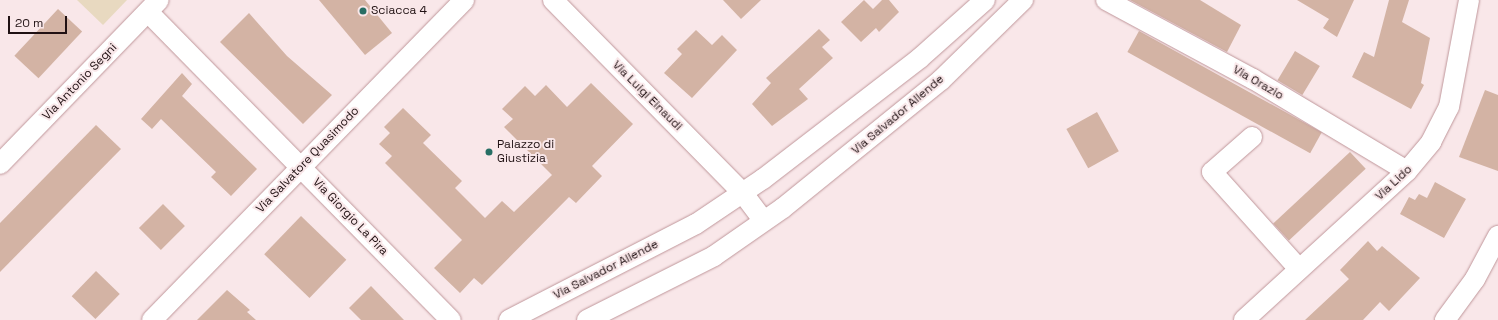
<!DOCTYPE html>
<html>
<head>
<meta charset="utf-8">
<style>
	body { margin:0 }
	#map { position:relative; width:1498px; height:320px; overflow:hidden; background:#f9e7e9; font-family:"Space Grotesk",sans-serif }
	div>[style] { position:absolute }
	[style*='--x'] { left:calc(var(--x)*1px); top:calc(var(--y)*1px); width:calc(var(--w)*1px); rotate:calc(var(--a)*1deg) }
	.green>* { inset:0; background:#e8d9c0 }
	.building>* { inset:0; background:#d3b3a4; transform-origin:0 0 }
	.roads { filter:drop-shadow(0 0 1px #bf969a) drop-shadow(0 0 1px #bf969a) }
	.minor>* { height:20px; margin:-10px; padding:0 10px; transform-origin:10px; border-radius:10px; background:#fff }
	.dots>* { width:11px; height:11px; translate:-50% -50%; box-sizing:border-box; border:2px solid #f9e7e9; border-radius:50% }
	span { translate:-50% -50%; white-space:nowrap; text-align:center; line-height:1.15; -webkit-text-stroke:4px #f9e7e9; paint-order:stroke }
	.poi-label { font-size:12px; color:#201113 }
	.left { translate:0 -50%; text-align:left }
	.street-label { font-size:12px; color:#201113 }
	.scale { position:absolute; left:8px; top:16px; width:59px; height:18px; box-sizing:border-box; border:2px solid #201113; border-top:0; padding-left:5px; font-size:12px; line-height:14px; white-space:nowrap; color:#201113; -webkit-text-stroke:3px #f9e7e9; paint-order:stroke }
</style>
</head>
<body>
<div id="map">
	<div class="green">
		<div style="clip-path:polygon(77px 0,127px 0,103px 25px)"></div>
	</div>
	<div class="building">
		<div style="clip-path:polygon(319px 0,365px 0,392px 33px,365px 55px)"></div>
		<div style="clip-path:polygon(723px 0,761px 0,741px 19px)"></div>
		<div style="clip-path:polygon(864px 0,873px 9px,882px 0,889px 0,899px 12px,879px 32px,876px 28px,861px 42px,841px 22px)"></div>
		<div style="clip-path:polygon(1130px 0,1200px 0,1241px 25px,1227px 52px)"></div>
		<div style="clip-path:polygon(1297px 0,1354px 0,1337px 37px,1323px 28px,1329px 19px)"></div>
		<div style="clip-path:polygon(1389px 0,1409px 0,1402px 22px,1430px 38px,1421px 83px,1424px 85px,1411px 109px,1352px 77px,1364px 52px,1374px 57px)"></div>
		<div style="left:58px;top:9px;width:33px;height:64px;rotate:43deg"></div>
		<div style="clip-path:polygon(249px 13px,287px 56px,332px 95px,303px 124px,220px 42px)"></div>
		<div style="clip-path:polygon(819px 29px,830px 40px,822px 47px,833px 58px,799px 89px,808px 99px,772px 126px,752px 104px,771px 83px,766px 78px)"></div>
		<div style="clip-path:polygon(696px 30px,712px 45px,722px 35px,737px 50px,692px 98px,664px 73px,682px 54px,677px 49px)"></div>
		<div style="left:1139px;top:31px;width:209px;height:24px;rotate:29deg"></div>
		<div style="left:1295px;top:51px;width:29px;height:34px;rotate:31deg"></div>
		<div style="clip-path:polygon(182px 73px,192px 84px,182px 96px,257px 169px,231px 196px,211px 177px,216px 172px,161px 119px,152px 129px,141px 119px)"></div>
		<div style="clip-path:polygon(591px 83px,633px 124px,592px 166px,602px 176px,576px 203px,569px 197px,482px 285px,474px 278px,460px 293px,434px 268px,462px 240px,385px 163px,392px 156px,379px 144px,390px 133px,384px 127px,403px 108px,431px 135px,423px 143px,462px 181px,455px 188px,485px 218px,502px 201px,514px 212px,552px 175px,504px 127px,513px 119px,502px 109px,525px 86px,535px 96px,546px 85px,567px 107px)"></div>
		<div style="clip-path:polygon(1485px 90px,1498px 95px,1498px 171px,1459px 157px)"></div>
		<div style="left:1097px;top:112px;width:45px;height:35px;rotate:61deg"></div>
		<div style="clip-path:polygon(96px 125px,121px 149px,0 272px,0 223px)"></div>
		<div style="left:1350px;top:152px;width:23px;height:105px;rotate:47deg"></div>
		<div style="clip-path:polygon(1435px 182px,1466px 199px,1444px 238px,1400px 214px,1409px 197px,1415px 200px,1419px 194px,1427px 198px)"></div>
		<div style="left:163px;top:204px;width:31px;height:34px;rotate:45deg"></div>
		<div style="left:301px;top:216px;width:63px;height:53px;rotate:44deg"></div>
		<div style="clip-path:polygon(1368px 241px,1377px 251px,1382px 246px,1420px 278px,1389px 311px,1380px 302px,1363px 320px,1305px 320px,1349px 279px,1340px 270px)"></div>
		<div style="left:96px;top:271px;width:33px;height:35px;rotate:44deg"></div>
		<div style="clip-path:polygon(371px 286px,404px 320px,361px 320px,349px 308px)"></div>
		<div style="clip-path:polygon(227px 290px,250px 310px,247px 312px,256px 320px,197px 320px)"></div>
	</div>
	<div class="roads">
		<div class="minor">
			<div style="--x:553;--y:0;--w:269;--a:45.5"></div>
			<div style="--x:742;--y:192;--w:36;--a:53"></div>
			<div style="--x:1106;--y:0;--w:167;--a:28.3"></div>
			<div style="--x:1253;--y:79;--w:179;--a:30.9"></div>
			<div style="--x:148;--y:12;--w:432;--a:45.5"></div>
			<div style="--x:1252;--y:137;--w:53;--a:138.8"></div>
			<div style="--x:1212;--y:172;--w:130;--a:48.1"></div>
			<div style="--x:0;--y:164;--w:228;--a:-45.9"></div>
			<div style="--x:152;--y:320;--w:447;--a:-45.7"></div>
			<div style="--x:509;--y:320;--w:210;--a:-27.2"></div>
			<div style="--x:696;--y:224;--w:81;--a:-33.9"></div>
			<div style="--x:763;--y:179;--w:198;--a:-37.6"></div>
			<div style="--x:920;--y:58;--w:87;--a:-41.7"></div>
			<div style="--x:587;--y:320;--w:142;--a:-26.7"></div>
			<div style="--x:714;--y:256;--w:84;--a:-34.8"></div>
			<div style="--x:783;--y:208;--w:203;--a:-39"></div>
			<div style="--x:941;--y:80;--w:115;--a:-44.3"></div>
			<div style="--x:1244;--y:320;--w:221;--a:-42.4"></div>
			<div style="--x:1407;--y:171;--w:38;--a:-50"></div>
			<div style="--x:1431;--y:142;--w:39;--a:-63"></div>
			<div style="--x:1449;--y:107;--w:109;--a:-79.4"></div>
			<div style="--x:1445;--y:320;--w:51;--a:-53.8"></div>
			<div style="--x:1475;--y:279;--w:49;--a:-61.9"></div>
		</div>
	</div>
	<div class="dots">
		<div style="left:363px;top:11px;background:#276e64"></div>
		<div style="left:489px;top:152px;background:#276e64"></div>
	</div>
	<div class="poi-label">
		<span class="left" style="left:371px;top:11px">Sciacca 4</span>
		<span class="left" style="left:497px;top:152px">Palazzo di<br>Giustizia</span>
	</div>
	<div class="street-label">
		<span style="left:80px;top:82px;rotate:-46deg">Via Antonio Segni</span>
		<span style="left:1258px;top:83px;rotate:30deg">Via Orazio</span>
		<span style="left:647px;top:96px;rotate:45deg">Via Luigi Einaudi</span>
		<span style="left:898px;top:115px;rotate:-40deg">Via Salvador Allende</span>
		<span style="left:308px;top:160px;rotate:-46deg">Via Salvatore Quasimodo</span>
		<span style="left:1394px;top:183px;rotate:-43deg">Via Lido</span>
		<span style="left:350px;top:217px;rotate:46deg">Via Giorgio La Pira</span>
		<span style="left:606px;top:270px;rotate:-27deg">Via Salvador Allende</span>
	</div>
	<div class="scale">20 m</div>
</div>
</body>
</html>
